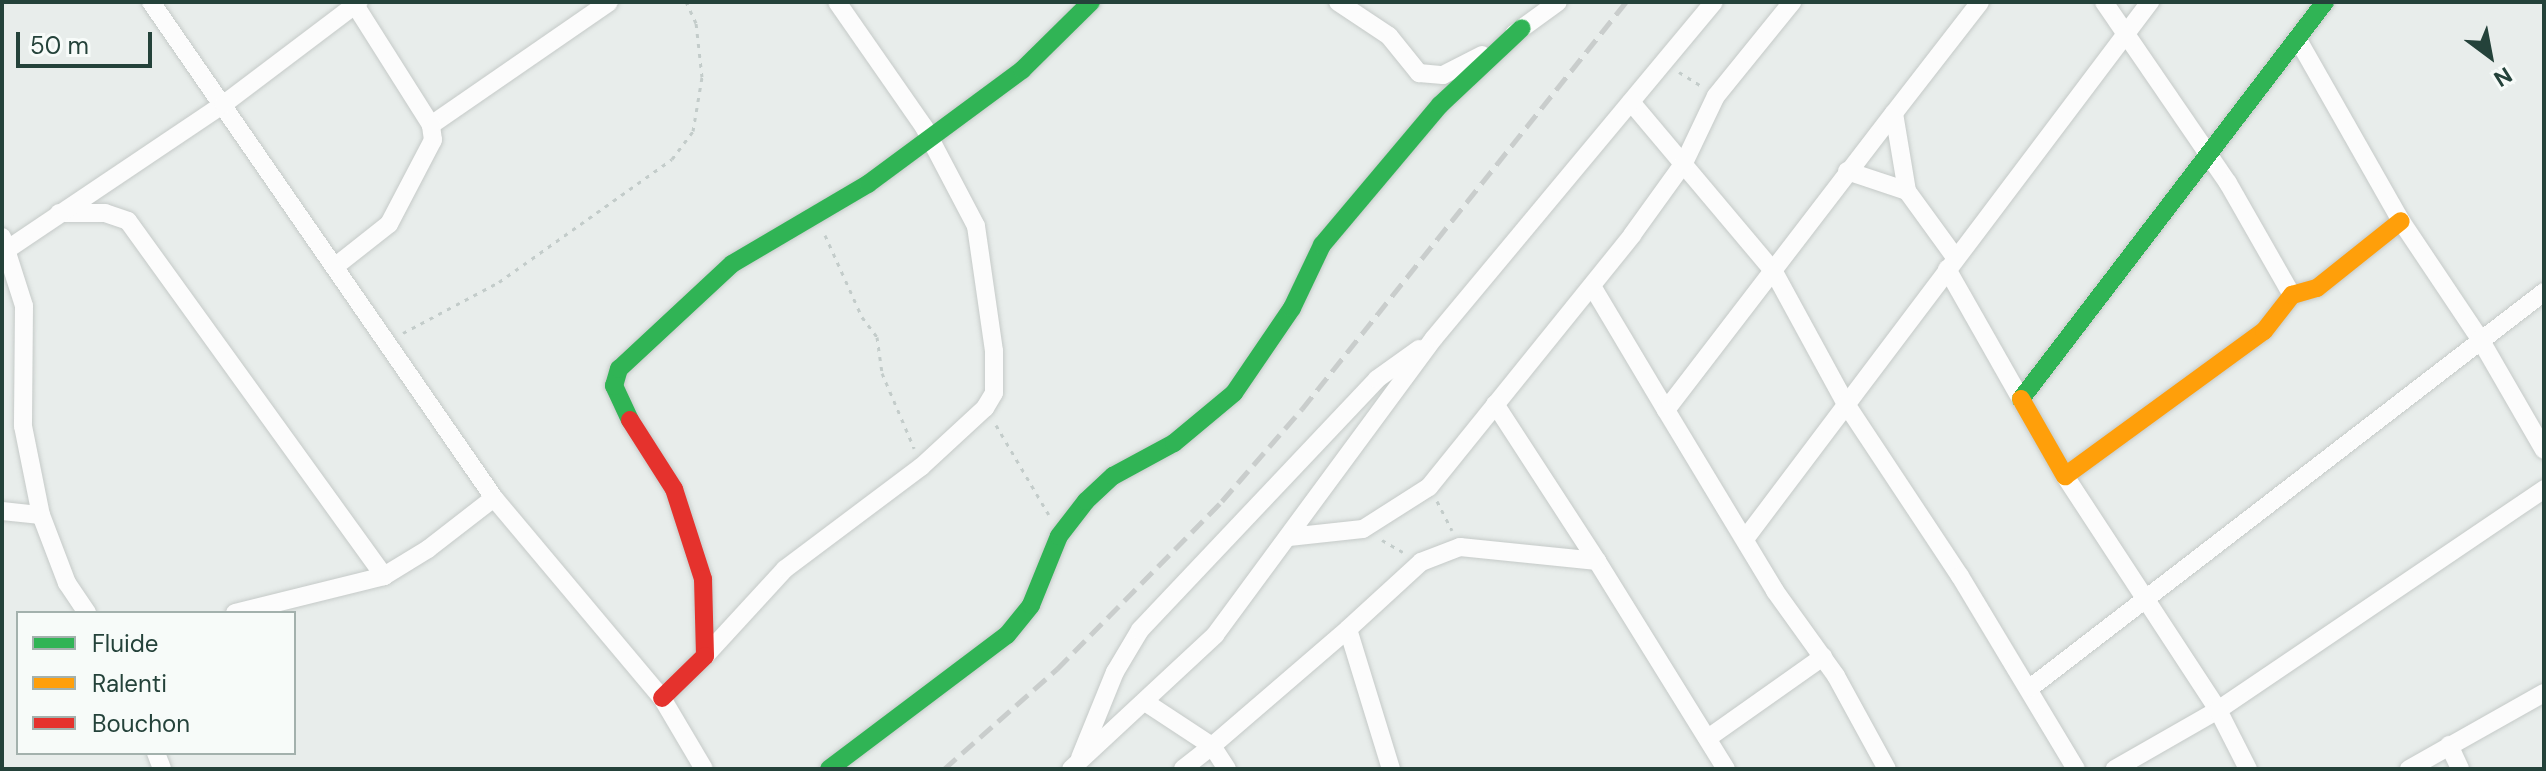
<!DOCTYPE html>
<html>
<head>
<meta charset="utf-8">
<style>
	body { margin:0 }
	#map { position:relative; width:2546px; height:771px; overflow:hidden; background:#e8edeb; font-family:"DM Sans",sans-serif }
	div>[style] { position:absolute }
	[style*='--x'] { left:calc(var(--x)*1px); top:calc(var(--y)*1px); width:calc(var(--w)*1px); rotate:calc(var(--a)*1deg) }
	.path>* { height:3px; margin-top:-1.5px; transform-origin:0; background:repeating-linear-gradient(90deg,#c3ccca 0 4px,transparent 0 10px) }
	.roads { filter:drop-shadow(0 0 2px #c5cac8) drop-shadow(0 0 2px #c5cac8) }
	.street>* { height:18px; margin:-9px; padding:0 9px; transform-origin:9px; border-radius:9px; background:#fcfcfc }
	.fast>* { height:18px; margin:-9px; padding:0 9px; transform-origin:9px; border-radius:9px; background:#30b455 }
	.slow>* { height:18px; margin:-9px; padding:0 9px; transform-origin:9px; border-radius:9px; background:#ff9f0a }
	.jam>* { height:18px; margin:-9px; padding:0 9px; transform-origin:9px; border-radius:9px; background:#e5322d }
	.rail>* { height:5px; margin-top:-2.5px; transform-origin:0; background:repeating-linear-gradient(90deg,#c9cdcc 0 16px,transparent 0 24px) }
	span { translate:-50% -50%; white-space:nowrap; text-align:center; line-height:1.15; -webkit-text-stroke:8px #f7fbf9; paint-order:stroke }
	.frame { position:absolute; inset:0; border:4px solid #24423a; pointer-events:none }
	.legend { position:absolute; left:16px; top:611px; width:280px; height:144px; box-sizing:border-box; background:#f7fbf9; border:2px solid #a3b1ad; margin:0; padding:10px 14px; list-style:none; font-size:24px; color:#24423a }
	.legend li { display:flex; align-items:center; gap:16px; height:40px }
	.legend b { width:40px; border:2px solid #a3b1ad }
	.north { position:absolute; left:2450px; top:16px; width:80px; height:80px; -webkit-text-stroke:6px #f7fbf9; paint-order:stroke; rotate:148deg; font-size:22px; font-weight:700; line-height:32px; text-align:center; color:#24423a }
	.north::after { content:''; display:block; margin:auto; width:28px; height:36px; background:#24423a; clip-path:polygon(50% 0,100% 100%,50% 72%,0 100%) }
	.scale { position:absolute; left:16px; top:32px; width:136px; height:36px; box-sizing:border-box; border:4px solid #24423a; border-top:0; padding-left:10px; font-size:24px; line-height:28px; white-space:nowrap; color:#24423a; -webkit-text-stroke:6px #f7fbf9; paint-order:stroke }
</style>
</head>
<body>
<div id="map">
	<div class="path">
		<div style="--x:1679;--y:72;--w:25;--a:32"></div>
		<div style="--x:825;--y:235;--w:90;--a:65.7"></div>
		<div style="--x:862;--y:317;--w:25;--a:53"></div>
		<div style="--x:877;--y:337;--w:36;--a:82"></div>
		<div style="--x:882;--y:373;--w:82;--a:66.9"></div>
		<div style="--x:403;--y:333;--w:109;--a:-28"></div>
		<div style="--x:499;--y:282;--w:212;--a:-35.4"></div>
		<div style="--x:672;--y:159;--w:35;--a:-53"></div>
		<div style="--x:693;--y:131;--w:55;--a:-80.5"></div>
		<div style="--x:702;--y:77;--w:54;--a:-96.3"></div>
		<div style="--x:696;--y:23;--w:23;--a:-115"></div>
		<div style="--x:996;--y:425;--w:104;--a:59.5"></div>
		<div style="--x:1437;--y:501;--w:33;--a:63"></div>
		<div style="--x:1382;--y:540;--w:24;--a:30"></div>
	</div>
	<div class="roads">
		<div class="street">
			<div style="--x:151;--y:2;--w:603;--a:55.33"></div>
			<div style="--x:494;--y:498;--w:261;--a:50"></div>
			<div style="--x:662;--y:698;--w:82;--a:59.4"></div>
			<div style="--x:1338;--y:2;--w:61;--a:33.7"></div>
			<div style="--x:1389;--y:36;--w:48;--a:51"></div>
			<div style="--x:1419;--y:73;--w:24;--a:5"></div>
			<div style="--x:1443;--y:75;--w:44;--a:-27.1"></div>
			<div style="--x:2104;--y:2;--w:219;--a:55.6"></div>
			<div style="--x:2228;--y:183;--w:129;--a:60.3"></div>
			<div style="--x:1514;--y:34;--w:54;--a:-36"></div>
			<div style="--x:2297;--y:38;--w:210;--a:60.4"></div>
			<div style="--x:2401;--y:221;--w:142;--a:56.2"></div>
			<div style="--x:2480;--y:339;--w:128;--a:60"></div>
			<div style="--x:1631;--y:102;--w:222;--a:49.9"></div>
			<div style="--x:1774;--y:272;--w:150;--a:61.4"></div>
			<div style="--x:1846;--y:404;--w:206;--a:56.5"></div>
			<div style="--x:1960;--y:576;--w:225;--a:59"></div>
			<div style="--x:431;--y:125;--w:216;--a:-34.6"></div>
			<div style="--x:1847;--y:171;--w:63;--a:18.4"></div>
			<div style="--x:1907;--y:191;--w:82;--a:54"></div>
			<div style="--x:1907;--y:191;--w:79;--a:-99.5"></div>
			<div style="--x:1894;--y:113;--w:140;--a:-52.2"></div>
			<div style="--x:59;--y:213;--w:46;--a:0"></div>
			<div style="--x:105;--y:213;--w:24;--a:19"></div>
			<div style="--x:128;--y:221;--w:438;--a:54.2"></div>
			<div style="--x:2;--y:237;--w:72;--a:72.3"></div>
			<div style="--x:24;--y:306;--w:120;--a:90.5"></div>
			<div style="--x:23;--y:426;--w:91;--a:78.6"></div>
			<div style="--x:41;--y:515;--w:73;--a:69.1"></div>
			<div style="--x:67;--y:583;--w:36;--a:56"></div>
			<div style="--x:2;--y:253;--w:267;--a:-33.9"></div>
			<div style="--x:224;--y:104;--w:169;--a:-37.1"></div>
			<div style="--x:337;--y:265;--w:66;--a:-38.3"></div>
			<div style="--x:389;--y:224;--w:95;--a:-62.4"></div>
			<div style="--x:433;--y:140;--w:15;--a:-98"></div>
			<div style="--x:431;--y:125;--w:142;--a:-122.3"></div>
			<div style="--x:1947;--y:269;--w:150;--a:60.4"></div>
			<div style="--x:1592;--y:286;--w:144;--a:59.2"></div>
			<div style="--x:1666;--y:410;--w:374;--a:-52.5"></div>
			<div style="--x:1666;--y:410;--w:211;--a:58.9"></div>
			<div style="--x:1775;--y:591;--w:105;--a:54.3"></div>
			<div style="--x:1836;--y:676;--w:106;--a:61.3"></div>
			<div style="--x:2065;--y:476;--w:280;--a:56.8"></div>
			<div style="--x:2218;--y:710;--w:119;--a:150.2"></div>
			<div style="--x:2;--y:511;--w:39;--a:6"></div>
			<div style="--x:1289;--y:537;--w:74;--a:-6.2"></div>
			<div style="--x:1363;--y:529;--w:78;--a:-32.5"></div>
			<div style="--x:1429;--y:487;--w:324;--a:-51.1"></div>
			<div style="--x:1632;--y:235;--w:89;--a:-54.2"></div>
			<div style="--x:1684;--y:163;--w:74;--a:-64.5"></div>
			<div style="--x:1716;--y:96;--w:121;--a:-51"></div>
			<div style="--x:1745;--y:539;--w:673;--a:-52.98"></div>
			<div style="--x:1597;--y:561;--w:245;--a:58.2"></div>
			<div style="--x:235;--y:613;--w:154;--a:-13.9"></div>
			<div style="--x:384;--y:576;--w:52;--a:-31.5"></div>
			<div style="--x:428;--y:549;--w:83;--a:-37.7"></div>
			<div style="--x:705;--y:656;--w:118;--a:-47.4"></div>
			<div style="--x:785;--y:569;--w:170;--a:-36.9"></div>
			<div style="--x:921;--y:467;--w:87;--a:-42.7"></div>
			<div style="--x:985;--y:408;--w:17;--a:-59"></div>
			<div style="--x:994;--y:393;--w:42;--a:-90"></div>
			<div style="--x:994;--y:351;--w:126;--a:-98.2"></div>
			<div style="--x:976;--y:226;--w:112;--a:-117.7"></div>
			<div style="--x:924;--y:127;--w:152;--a:-124.8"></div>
			<div style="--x:2030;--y:688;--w:649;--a:-37.61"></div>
			<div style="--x:1145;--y:702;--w:80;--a:33.3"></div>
			<div style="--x:1212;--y:746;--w:37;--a:142"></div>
			<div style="--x:1708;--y:738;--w:141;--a:-35.2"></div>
			<div style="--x:2449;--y:745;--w:26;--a:65"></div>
			<div style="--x:156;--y:753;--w:17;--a:69"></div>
			<div style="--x:1080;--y:758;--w:93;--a:-67.9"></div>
			<div style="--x:1115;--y:672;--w:49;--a:-59.2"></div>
			<div style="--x:1140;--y:630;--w:345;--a:-46.6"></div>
			<div style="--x:1377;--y:379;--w:52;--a:-35.5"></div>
			<div style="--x:1071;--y:769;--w:197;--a:-42.9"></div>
			<div style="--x:1215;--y:635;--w:369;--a:-53.6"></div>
			<div style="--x:1434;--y:338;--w:437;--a:-50.2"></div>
			<div style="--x:1227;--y:769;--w:27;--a:-123"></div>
			<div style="--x:1212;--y:746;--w:179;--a:-40.7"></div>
			<div style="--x:1391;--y:769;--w:146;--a:-107.1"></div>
			<div style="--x:1348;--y:629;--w:99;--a:-42.5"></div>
			<div style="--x:1421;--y:562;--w:42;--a:-21"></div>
			<div style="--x:1460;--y:547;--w:138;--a:5.8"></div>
			<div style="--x:1597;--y:561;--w:187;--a:-123"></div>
			<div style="--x:2248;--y:769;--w:66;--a:-117"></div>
			<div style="--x:2218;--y:710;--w:394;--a:-34.1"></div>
			<div style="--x:2409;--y:769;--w:155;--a:-29.4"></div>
		</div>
		<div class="fast">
			<div style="--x:2021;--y:399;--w:500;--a:-52.56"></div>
			<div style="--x:630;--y:420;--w:38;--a:-115"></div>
			<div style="--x:614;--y:386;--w:18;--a:-74"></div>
			<div style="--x:619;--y:369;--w:154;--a:-42.9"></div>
			<div style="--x:732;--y:264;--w:158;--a:-30.5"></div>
			<div style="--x:868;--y:184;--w:192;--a:-36.5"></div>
			<div style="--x:1022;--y:70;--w:97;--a:-44.6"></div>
			<div style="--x:829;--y:769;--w:223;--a:-37"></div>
			<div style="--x:1007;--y:635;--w:38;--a:-51"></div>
			<div style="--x:1031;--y:605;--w:74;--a:-67.9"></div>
			<div style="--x:1059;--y:536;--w:44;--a:-52.4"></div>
			<div style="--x:1086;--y:501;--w:37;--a:-43"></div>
			<div style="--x:1113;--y:476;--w:69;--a:-28.4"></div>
			<div style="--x:1174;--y:443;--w:78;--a:-39.8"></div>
			<div style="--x:1234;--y:393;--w:103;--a:-55.7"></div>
			<div style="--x:1292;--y:308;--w:70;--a:-64.5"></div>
			<div style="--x:1322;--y:245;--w:183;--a:-49.9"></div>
			<div style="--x:1440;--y:105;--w:112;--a:-43.2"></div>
		</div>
		<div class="slow">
			<div style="--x:2021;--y:399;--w:89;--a:60.3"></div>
			<div style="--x:2065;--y:476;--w:246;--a:-36.1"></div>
			<div style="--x:2264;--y:331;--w:46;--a:-52.1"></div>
			<div style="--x:2292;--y:295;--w:26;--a:-16"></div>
			<div style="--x:2317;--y:288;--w:107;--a:-38.6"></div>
		</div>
		<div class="jam">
			<div style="--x:630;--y:420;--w:82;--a:57.5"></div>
			<div style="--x:674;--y:489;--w:95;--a:72.1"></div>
			<div style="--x:703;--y:579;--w:77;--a:88.5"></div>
			<div style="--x:705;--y:656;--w:60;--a:135.7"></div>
		</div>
	</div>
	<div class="rail">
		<div style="--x:944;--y:769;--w:151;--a:-41.5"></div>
		<div style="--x:1057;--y:669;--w:235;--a:-45.5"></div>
		<div style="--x:1222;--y:501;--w:122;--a:-49"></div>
		<div style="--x:1302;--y:409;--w:520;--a:-51.48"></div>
	</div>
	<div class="frame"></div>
	<ul class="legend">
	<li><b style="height:10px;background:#30b455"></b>Fluide</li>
	<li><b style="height:10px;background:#ff9f0a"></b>Ralenti</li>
	<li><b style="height:10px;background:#e5322d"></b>Bouchon</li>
	</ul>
	<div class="north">N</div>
	<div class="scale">50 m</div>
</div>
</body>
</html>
